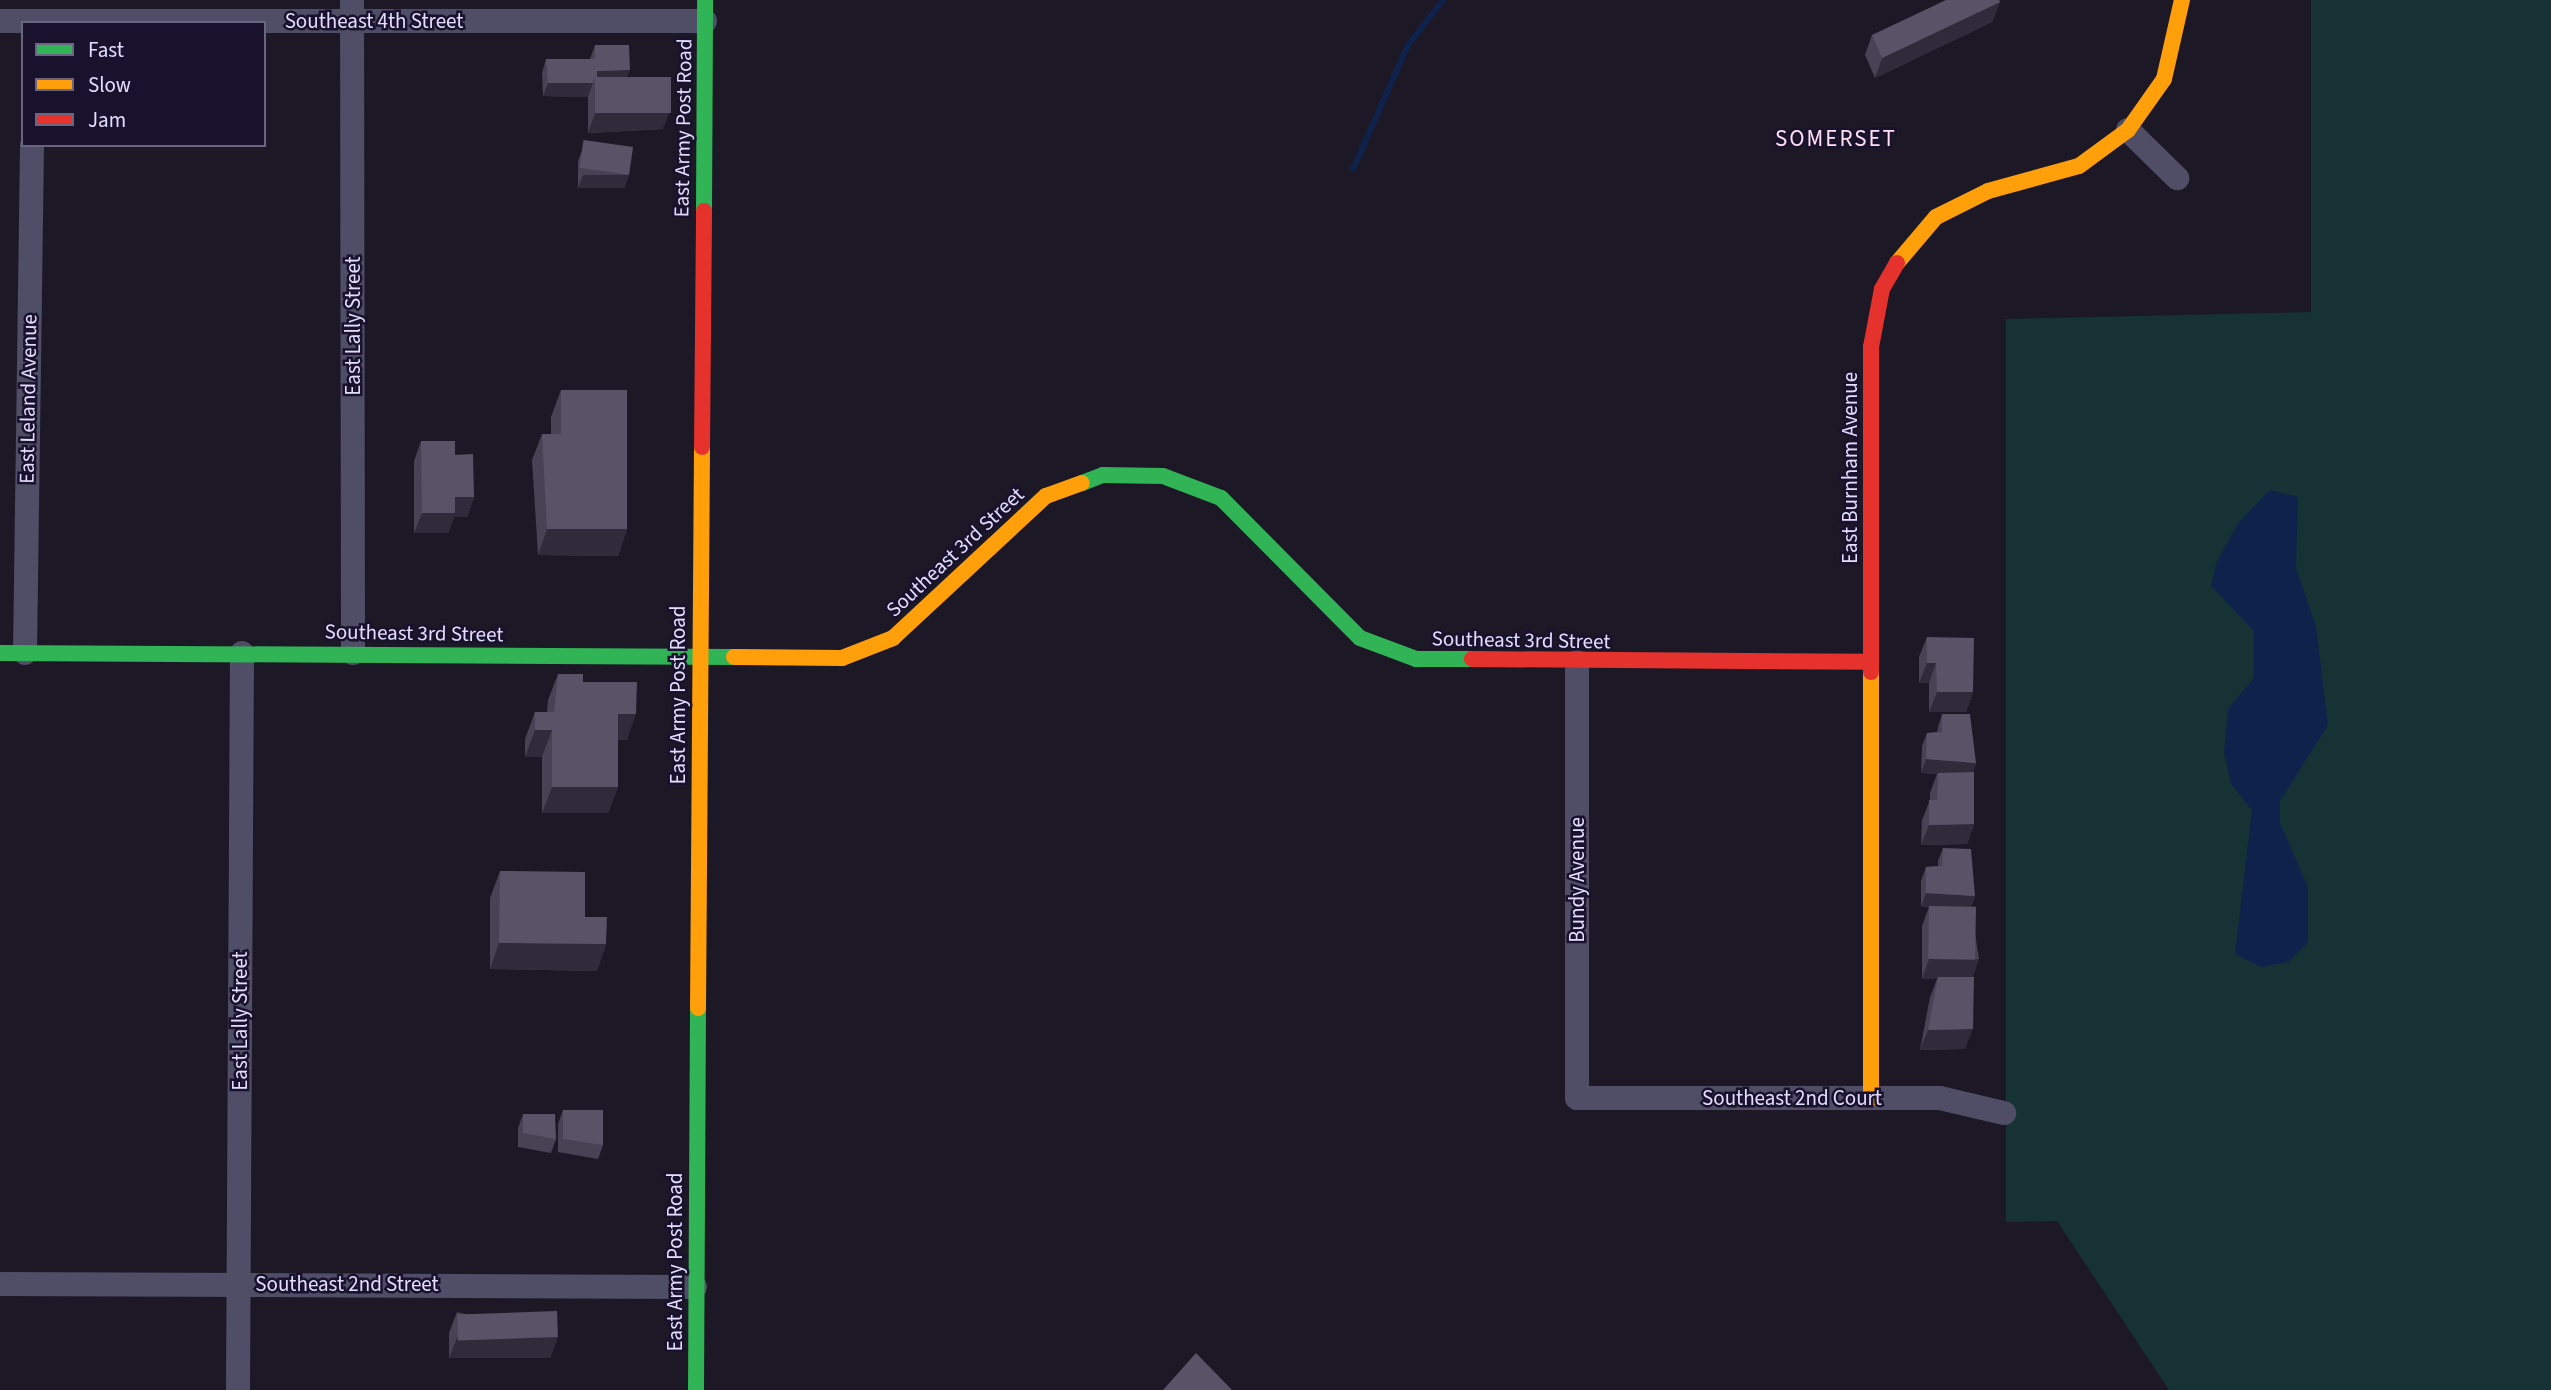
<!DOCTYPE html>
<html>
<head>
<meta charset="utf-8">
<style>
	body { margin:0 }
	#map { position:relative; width:2551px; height:1390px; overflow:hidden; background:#1c1826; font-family:"Source Sans 3",sans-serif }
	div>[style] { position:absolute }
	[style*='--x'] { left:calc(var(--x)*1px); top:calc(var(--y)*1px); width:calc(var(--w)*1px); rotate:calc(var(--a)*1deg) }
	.green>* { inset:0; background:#163234 }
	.water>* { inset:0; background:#0f224b }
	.stream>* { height:6px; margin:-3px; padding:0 3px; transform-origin:3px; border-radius:3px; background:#0f224b }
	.street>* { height:24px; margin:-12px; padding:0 12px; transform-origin:12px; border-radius:12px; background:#504e66 }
	.fast>* { height:16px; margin:-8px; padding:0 8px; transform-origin:8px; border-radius:8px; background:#30b455 }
	.slow>* { height:16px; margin:-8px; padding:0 8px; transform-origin:8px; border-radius:8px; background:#ff9f0a }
	.jam>* { height:16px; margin:-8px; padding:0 8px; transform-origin:8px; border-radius:8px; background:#e5322d }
	.wall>* { inset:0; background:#474354 }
	.shaded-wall>* { inset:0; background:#2f2b3a }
	.building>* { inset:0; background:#585366; transform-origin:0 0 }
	span { translate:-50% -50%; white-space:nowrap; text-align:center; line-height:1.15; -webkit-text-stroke:5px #18122c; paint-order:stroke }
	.street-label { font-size:21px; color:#e3defe }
	.neighbourhood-label { font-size:23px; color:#ffe0f2; letter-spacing:2px }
	.legend { position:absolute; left:21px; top:21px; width:245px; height:126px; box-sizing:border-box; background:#18122c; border:2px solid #696480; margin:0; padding:9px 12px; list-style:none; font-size:21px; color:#e3defe }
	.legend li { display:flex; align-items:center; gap:14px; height:35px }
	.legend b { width:35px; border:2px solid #696480 }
</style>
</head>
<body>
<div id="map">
	<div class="green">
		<div style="clip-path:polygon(2311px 0,2551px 0,2551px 1390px,2169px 1390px,2057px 1221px,2006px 1222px,2006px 319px,2311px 312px)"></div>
	</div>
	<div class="water">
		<div style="clip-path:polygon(2270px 490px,2298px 497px,2296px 568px,2316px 627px,2328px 725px,2280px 801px,2280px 823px,2308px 887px,2308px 942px,2288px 962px,2261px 967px,2235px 954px,2252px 810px,2231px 784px,2224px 752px,2228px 709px,2254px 678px,2254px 631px,2211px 586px,2217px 561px,2239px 522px)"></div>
	</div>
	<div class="stream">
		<div style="--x:1353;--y:169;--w:136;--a:-66.1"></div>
		<div style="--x:1408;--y:45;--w:57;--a:-52.1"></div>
	</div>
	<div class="street">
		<div style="--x:352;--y:0;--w:653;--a:89.91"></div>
		<div style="--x:0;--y:21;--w:705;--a:0"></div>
		<div style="--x:2128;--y:130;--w:69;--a:44.4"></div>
		<div style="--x:25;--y:653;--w:508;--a:-89.21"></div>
		<div style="--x:1577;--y:662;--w:436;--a:90"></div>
		<div style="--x:1577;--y:1098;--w:363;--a:0"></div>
		<div style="--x:1940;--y:1098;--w:66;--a:13.2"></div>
		<div style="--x:0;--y:1284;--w:695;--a:0.25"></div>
		<div style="--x:238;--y:1390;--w:737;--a:-89.69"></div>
	</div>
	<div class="fast">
		<div style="--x:704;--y:211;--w:211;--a:-89.7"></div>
		<div style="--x:1082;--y:483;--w:22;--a:-21"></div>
		<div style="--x:1103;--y:475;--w:60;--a:1"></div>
		<div style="--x:1163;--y:476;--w:62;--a:20.8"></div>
		<div style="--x:1221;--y:498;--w:197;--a:45.2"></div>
		<div style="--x:1360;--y:638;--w:60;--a:20.6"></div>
		<div style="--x:1416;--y:659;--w:56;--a:0"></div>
		<div style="--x:0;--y:653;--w:734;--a:0.31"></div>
		<div style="--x:696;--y:1390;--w:382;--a:-89.7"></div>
	</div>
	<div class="slow">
		<div style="--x:1897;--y:263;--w:60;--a:-49.7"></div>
		<div style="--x:1936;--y:217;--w:58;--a:-26.6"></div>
		<div style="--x:1988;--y:191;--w:94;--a:-15.4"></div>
		<div style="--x:2079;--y:166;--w:61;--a:-36.3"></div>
		<div style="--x:2128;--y:130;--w:62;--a:-54.8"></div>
		<div style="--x:2164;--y:79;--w:81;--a:-77.2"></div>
		<div style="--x:734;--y:657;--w:108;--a:0.5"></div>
		<div style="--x:842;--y:658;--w:55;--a:-21.4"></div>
		<div style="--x:893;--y:638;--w:209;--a:-42.9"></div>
		<div style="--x:1046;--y:496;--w:38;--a:-20"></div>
		<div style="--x:1871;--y:672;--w:426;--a:90"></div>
		<div style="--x:698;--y:1008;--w:561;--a:-89.59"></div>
	</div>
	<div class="jam">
		<div style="--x:702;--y:447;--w:236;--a:-89.5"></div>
		<div style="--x:1472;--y:659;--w:399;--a:0.4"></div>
		<div style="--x:1871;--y:672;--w:325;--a:-90"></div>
		<div style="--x:1871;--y:347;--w:59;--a:-79.3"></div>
		<div style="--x:1882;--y:289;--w:30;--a:-60"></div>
	</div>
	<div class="wall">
		<div style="clip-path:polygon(2000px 2px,1992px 22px,1875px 78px,1865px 55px,1872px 35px)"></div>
		<div style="clip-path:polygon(595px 45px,627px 77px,663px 129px,588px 133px,588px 97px,543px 96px,542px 73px,546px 59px,590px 59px)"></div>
		<div style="clip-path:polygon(583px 148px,629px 175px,624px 188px,578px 188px,578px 161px)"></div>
		<div style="clip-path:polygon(561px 390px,627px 529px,618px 556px,538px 555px,532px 460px,542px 434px,551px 434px,551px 417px)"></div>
		<div style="clip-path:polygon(421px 441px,455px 455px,474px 497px,467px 517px,454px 517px,448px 533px,414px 533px,414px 461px)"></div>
		<div style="clip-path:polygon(1927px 637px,1973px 692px,1966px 712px,1929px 712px,1929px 683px,1919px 683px,1919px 657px)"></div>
		<div style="clip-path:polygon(558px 674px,583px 682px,627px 740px,618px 740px,618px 787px,608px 813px,542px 813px,542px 757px,525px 757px,525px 739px,535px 712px,547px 712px,548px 700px)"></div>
		<div style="clip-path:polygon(1942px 714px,1976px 763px,1973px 772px,1974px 824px,1967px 844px,1921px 845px,1922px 820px,1930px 800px,1930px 793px,1937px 774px,1921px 773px,1922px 746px,1927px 733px,1937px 732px,1938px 727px)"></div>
		<div style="clip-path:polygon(1943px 848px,1975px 896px,1971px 907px,1979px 959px,1972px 977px,1965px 1049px,1920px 1050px,1930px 997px,1937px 979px,1922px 979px,1922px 926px,1929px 907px,1921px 907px,1921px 881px,1926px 867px,1938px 866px,1938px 861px)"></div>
		<div style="clip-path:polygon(500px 871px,585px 917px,606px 944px,597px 971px,490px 969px,490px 898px)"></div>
		<div style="clip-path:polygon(563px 1110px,603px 1145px,598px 1159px,558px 1152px,558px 1124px)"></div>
		<div style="clip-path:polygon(523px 1114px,556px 1139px,551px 1153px,518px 1147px,518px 1128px)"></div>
		<div style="clip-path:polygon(457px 1312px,558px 1337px,550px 1358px,449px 1358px,449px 1333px)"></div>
	</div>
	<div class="shaded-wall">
		<div style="clip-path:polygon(2000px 2px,1992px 22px,1875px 78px,1882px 58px)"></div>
		<div style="clip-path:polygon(630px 70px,625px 83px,595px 77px,588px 97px,543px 96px,548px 83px,597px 71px)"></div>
		<div style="clip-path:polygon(671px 109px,663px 129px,588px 133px,595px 113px)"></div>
		<div style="clip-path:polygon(583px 175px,629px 175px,624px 188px,578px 188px)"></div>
		<div style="clip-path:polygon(455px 497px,474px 497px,467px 517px,454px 517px,448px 533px,414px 533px,422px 513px)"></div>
		<div style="clip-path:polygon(547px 529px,627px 529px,618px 556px,538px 555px)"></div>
		<div style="clip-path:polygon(1927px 663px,1936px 663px,1929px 683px,1919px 683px)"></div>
		<div style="clip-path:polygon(1937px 692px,1973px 692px,1966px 712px,1929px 712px)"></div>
		<div style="clip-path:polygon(618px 714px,636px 714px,627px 740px,609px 740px)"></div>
		<div style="clip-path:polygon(535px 730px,552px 730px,542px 757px,525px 757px)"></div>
		<div style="clip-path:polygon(1926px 759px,1976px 763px,1972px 776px,1921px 773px)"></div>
		<div style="clip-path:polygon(552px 787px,618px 787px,608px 813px,542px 813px)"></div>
		<div style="clip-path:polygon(1974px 824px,1967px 844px,1921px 845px,1929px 825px)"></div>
		<div style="clip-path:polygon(1926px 893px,1975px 896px,1970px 909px,1921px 907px)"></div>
		<div style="clip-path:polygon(499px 943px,606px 944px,597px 971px,490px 969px)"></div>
		<div style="clip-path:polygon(1929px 959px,1979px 959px,1972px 979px,1922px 979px)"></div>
		<div style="clip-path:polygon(1973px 1029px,1965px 1049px,1920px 1050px,1928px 1030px)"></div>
		<div style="clip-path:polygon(558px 1337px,550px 1358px,449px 1358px,457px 1338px)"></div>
	</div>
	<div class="building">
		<div style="clip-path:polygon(1946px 0,1999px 0,2000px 2px,1882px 58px,1872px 35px)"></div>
		<div style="clip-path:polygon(595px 45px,629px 45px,630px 70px,597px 71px,597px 77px,595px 77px,593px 83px,548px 83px,546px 59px,595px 59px)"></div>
		<div style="left:595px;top:77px;width:76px;height:36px"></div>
		<div style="left:633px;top:147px;width:28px;height:50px;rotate:98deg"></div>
		<div style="clip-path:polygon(561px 390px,627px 390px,627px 529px,547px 529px,542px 434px,561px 434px)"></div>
		<div style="clip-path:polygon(421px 441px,455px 441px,455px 455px,473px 454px,474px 497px,455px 497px,455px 513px,422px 513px)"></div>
		<div style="clip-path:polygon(1927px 637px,1974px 638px,1973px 692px,1937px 692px,1936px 663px,1927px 663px)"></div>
		<div style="clip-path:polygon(558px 674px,583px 674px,583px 682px,637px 682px,636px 714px,618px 714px,618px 787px,552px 787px,552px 730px,535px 730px,535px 712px,554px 712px)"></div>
		<div style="clip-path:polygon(1942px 714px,1970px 714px,1976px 763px,1926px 759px,1927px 733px,1942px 732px)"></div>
		<div style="clip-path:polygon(1974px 772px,1974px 824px,1929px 825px,1929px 800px,1937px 800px,1938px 773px)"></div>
		<div style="clip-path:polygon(1943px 848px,1971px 849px,1975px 896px,1926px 893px,1926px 867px,1942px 866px)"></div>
		<div style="clip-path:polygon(500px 871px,585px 872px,585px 917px,607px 917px,606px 944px,499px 943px)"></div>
		<div style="left:1929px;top:906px;width:47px;height:53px;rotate:1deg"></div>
		<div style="clip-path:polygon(1938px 977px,1974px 977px,1973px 1029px,1928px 1030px)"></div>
		<div style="clip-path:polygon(563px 1110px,603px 1110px,603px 1145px,563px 1139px)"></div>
		<div style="clip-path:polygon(523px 1114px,555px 1114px,556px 1139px,523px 1133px)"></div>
		<div style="left:557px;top:1311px;width:26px;height:100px;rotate:88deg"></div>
		<div style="clip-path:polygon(1196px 1353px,1232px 1390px,1163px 1390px)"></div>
	</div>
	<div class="street-label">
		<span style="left:374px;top:21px">Southeast 4th Street</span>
		<span style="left:683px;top:128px;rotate:-89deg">East Army Post Road</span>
		<span style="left:353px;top:326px;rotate:-90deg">East Lally Street</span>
		<span style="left:28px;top:399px;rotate:-89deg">East Leland Avenue</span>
		<span style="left:1850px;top:468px;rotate:-90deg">East Burnham Avenue</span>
		<span style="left:955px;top:552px;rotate:-43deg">Southeast 3rd Street</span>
		<span style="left:414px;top:633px;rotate:1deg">Southeast 3rd Street</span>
		<span style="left:1521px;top:640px;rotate:1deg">Southeast 3rd Street</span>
		<span style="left:678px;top:695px;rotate:-90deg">East Army Post Road</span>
		<span style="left:1577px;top:880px;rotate:-90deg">Bundy Avenue</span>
		<span style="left:240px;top:1021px;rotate:-90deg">East Lally Street</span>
		<span style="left:1792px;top:1098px">Southeast 2nd Court</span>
		<span style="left:675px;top:1262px;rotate:-90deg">East Army Post Road</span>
		<span style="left:347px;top:1284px">Southeast 2nd Street</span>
	</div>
	<div class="neighbourhood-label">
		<span style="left:1836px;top:139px">SOMERSET</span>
	</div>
	<ul class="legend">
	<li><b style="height:9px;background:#30b455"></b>Fast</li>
	<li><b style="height:9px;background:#ff9f0a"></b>Slow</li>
	<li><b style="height:9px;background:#e5322d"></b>Jam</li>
	</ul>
</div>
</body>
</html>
